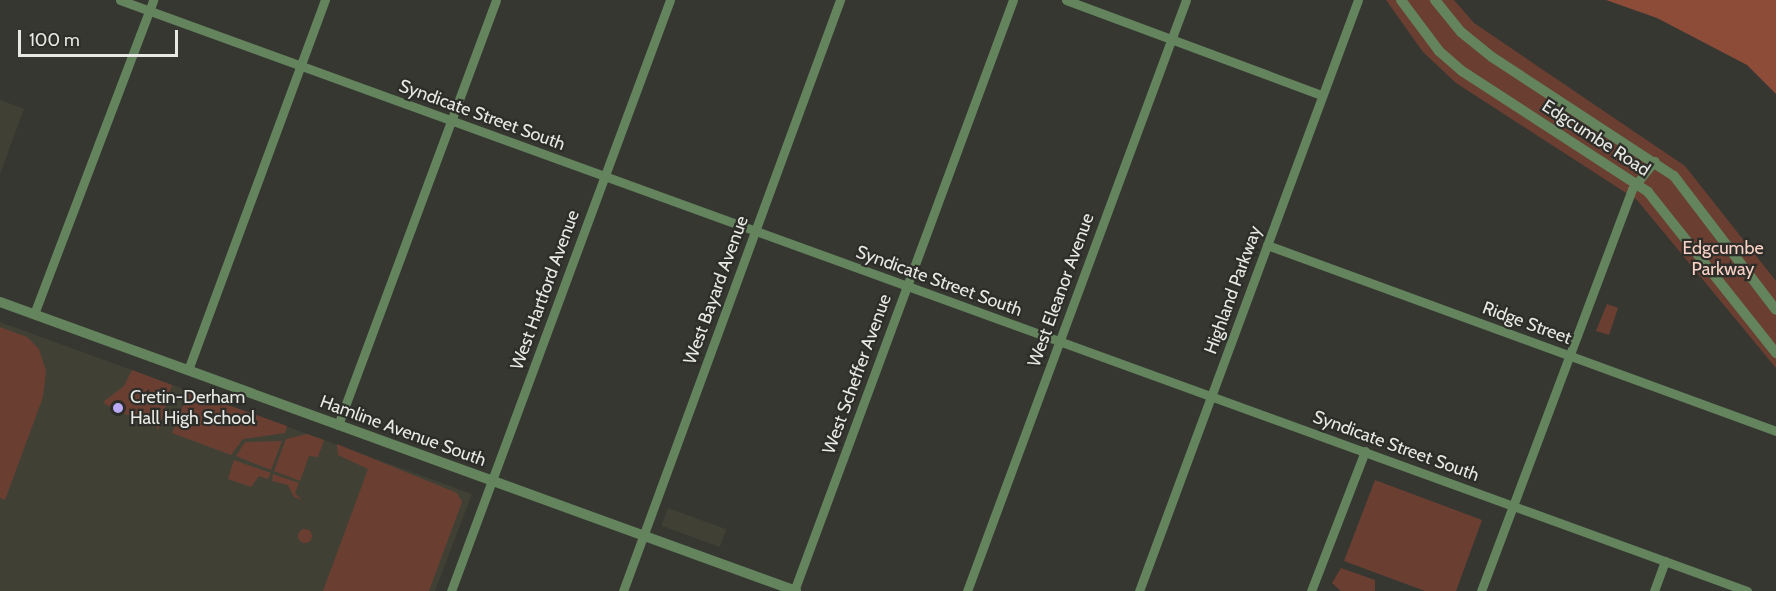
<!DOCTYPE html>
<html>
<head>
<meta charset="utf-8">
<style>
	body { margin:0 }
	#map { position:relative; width:1776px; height:591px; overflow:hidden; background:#373732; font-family:Cabin,sans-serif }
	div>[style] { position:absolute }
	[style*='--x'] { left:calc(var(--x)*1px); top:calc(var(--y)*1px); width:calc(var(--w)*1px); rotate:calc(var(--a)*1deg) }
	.built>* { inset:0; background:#404035; transform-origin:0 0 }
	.green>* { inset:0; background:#6a3f32 }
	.round { border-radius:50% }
	.forest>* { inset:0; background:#8d4c38 }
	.minor>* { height:9px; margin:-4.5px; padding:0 4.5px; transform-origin:4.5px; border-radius:4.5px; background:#63845d }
	.tertiary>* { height:10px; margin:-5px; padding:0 5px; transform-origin:5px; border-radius:5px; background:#63845d }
	.dots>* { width:16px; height:16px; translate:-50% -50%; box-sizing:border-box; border:3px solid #2d2d29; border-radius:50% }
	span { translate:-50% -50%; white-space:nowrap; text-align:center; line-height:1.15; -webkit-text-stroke:4.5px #2d2d29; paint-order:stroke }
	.street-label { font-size:18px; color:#e8e8e5 }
	.park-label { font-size:18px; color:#fad1c5 }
	.poi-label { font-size:18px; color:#e8e8e5 }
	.left { translate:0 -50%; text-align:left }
	.scale { position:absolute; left:18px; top:30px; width:160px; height:27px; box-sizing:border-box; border:3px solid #e8e8e5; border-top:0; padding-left:8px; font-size:18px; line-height:21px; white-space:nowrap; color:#e8e8e5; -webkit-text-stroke:4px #2d2d29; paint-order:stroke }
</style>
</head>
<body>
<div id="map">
	<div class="built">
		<div style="clip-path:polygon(0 100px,24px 109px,0 174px)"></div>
		<div style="clip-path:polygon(0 322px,472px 494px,435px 591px,0 591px)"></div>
		<div style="left:668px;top:508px;width:62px;height:19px;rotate:20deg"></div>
	</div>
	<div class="green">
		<div style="clip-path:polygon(1386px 0,1454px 0,1474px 23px,1685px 166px,1776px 281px,1776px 368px,1637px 200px,1456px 83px,1423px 52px)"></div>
		<div style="clip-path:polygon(1607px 304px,1618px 308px,1609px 335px,1596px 331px)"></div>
		<div style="clip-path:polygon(0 327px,27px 337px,39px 349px,46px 371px,43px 397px,5px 500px,0 498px)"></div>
		<div style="clip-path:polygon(132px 370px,172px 385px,158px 430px,153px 421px,116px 412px,103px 402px,124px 386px)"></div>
		<div style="clip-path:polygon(189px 391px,287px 426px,285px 433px,243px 439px,231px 455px,172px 433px)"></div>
		<div style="clip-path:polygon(307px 434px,324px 440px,318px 457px,309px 456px,300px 481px,274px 471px,286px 439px)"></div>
		<div style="clip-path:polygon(282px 441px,271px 470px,236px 456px,245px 442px)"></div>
		<div style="clip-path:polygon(337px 444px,457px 493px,462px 502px,429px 591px,323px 591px,368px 469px,338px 455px)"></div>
		<div style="clip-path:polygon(234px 460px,245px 464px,271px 473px,268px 479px,259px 476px,251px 487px,228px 479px)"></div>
		<div style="clip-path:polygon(273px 474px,299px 483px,295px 493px,302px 500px,294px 497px,288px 485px,272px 481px)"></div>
		<div style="clip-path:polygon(1375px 480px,1482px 520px,1456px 591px,1425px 591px,1344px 561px)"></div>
		<div class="round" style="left:298px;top:529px;width:14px;height:14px"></div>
		<div style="clip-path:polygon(1341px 568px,1375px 580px,1375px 591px,1341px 591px,1332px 583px)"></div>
	</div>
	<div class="forest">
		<div style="clip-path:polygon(1606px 0,1776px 0,1776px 94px,1747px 65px,1657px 18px)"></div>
	</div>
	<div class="minor">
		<div style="--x:120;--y:0;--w:1731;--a:19.96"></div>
		<div style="--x:1066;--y:0;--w:273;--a:20.4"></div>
		<div style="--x:1267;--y:245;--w:542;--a:20.07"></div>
		<div style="--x:34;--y:314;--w:336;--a:-69.2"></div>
		<div style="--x:188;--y:370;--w:395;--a:-69.7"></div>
		<div style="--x:338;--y:425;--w:453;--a:-69.6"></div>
		<div style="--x:451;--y:591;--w:630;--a:-69.67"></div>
		<div style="--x:623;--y:591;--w:630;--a:-69.84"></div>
		<div style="--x:794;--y:591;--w:630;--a:-69.67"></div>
		<div style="--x:967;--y:591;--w:630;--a:-69.67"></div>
		<div style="--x:1139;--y:591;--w:630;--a:-69.67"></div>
		<div style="--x:1311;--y:591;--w:150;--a:-68.9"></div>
		<div style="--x:1481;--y:591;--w:429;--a:-69.4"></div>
		<div style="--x:1632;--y:189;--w:36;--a:-51"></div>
		<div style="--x:1654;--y:591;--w:32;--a:-70"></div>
	</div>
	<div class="tertiary">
		<div style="--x:1401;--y:0;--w:64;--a:53.3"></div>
		<div style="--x:1439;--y:51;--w:30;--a:41"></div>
		<div style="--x:1462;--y:71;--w:222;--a:33"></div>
		<div style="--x:1648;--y:192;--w:206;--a:51.5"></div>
		<div style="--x:1435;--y:0;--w:41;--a:50.9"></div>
		<div style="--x:1461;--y:32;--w:40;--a:39"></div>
		<div style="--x:1492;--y:57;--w:217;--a:33.2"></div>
		<div style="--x:1674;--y:176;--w:168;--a:52.7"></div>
		<div style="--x:0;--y:302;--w:847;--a:19.95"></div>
	</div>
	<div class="dots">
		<div style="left:118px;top:408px;background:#bbaaf6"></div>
	</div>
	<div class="street-label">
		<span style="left:482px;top:115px;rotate:20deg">Syndicate Street South</span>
		<span style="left:1596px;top:138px;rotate:33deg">Edgcumbe Road</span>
		<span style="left:939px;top:281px;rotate:20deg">Syndicate Street South</span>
		<span style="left:545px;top:290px;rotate:-70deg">West Hartford Avenue</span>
		<span style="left:716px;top:290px;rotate:-70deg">West Bayard Avenue</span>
		<span style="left:1061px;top:290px;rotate:-70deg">West Eleanor Avenue</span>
		<span style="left:1233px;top:290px;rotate:-70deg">Highland Parkway</span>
		<span style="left:1527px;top:323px;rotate:20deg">Ridge Street</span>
		<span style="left:857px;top:374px;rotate:-70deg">West Scheffer Avenue</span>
		<span style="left:403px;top:431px;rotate:20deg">Hamline Avenue South</span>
		<span style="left:1396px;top:446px;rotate:20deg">Syndicate Street South</span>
	</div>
	<div class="park-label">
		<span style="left:1723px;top:259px">Edgcumbe<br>Parkway</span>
	</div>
	<div class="poi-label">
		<span class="left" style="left:130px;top:408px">Cretin-Derham<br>Hall High School</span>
	</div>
	<div class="scale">100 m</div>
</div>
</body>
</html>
